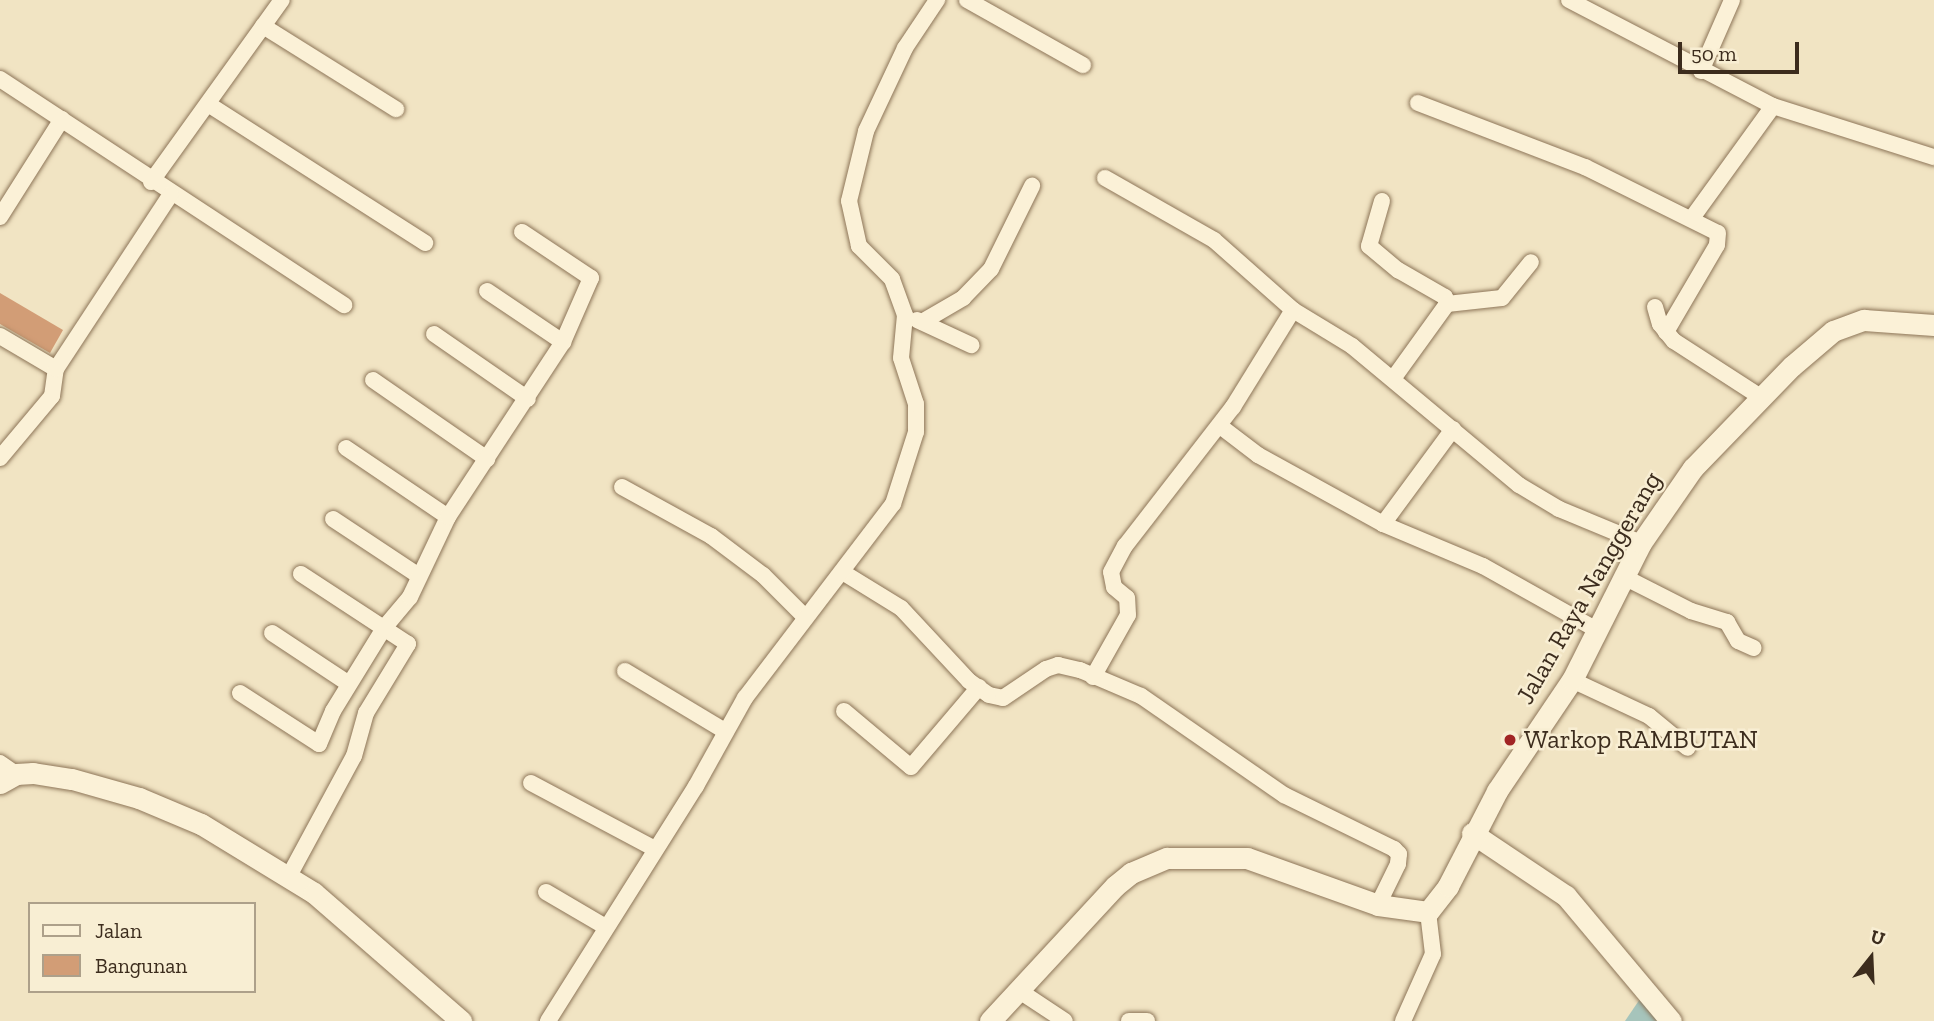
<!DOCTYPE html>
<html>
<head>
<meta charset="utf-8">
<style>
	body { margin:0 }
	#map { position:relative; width:1934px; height:1021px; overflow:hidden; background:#f1e4c3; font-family:"Zilla Slab",serif }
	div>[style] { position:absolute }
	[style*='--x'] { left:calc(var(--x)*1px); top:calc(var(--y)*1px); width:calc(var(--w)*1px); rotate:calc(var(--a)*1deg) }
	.water>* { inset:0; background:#a6c4bb }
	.building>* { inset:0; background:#d29d76 }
	.roads { filter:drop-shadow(0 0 2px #8d7558) drop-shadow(0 0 2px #8d7558) }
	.minor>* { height:16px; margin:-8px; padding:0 8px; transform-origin:8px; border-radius:8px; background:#fbf1d7 }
	.tertiary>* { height:21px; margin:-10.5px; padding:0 10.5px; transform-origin:10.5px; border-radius:10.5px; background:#fbf1d7 }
	.dots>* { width:19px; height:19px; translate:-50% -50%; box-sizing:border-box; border:4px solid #f8eed3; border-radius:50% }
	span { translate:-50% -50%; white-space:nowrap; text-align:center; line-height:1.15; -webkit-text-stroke:5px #f8eed3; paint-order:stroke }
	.street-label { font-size:26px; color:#3c2c1d }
	.poi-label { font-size:26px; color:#3c2c1d }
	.left { translate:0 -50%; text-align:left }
	.legend { position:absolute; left:28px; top:902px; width:228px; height:91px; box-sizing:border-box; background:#f8eed3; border:2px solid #ada08a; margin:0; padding:9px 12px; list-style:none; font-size:21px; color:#3c2c1d }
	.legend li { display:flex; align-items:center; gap:14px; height:35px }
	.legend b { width:35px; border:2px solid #ada08a }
	.north { position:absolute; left:1836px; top:923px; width:70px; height:70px; -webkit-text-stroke:5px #f8eed3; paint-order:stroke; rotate:18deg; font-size:19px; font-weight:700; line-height:28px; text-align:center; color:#3c2c1d }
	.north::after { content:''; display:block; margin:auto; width:24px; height:32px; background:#3c2c1d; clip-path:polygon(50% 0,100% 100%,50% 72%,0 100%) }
	.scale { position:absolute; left:1678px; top:42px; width:121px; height:32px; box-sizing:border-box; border:4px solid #3c2c1d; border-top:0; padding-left:9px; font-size:21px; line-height:24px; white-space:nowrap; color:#3c2c1d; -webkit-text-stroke:5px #f8eed3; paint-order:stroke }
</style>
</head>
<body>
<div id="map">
	<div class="water">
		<div style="clip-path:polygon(1642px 996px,1663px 1021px,1625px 1021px)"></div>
	</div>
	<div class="building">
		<div style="clip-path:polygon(0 293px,63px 330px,50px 353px,0 324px)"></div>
	</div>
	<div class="roads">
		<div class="minor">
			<div style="--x:967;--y:0;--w:133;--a:29.3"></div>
			<div style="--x:1569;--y:0;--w:230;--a:27.5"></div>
			<div style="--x:1773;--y:106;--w:169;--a:17.6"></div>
			<div style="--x:263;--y:26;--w:157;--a:32"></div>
			<div style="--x:1701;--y:71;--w:77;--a:-66.4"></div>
			<div style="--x:0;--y:79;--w:412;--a:33.3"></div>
			<div style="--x:1418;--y:103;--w:179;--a:21"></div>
			<div style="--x:1585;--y:167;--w:148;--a:26.4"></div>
			<div style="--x:1718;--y:233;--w:12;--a:95"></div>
			<div style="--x:1717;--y:245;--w:101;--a:120.4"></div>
			<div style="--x:208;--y:104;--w:258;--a:32.6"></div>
			<div style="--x:1105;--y:178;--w:125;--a:29.6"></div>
			<div style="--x:1214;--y:240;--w:106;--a:41.5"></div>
			<div style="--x:1293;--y:310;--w:69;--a:31.4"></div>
			<div style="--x:1352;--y:346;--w:217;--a:39.8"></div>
			<div style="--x:1519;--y:485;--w:47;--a:31"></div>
			<div style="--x:1559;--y:509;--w:89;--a:22.5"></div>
			<div style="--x:151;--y:182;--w:224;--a:-54.3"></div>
			<div style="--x:1382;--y:201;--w:47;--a:106.1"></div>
			<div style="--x:1369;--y:246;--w:38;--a:40"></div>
			<div style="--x:1398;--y:270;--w:54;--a:29.9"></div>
			<div style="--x:1445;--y:297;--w:7;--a:74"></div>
			<div style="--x:1447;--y:304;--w:92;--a:125.8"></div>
			<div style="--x:0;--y:217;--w:116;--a:-57.7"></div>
			<div style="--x:1692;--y:218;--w:138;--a:-54.1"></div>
			<div style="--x:487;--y:291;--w:92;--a:33.9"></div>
			<div style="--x:1447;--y:304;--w:55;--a:-6.2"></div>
			<div style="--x:1502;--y:298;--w:46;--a:-51.1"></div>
			<div style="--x:1655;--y:307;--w:18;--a:74"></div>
			<div style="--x:1660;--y:324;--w:22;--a:51"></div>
			<div style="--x:1674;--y:341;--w:105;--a:32.9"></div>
			<div style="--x:917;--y:320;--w:60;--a:24.8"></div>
			<div style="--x:922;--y:322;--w:48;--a:-30.3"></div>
			<div style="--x:963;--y:298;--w:40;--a:-46"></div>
			<div style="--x:991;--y:269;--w:93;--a:-63.7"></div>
			<div style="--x:434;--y:334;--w:114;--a:34.7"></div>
			<div style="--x:0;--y:336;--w:65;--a:30.5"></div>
			<div style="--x:373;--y:380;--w:139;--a:34.7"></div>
			<div style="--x:1220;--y:426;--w:48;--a:37.3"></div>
			<div style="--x:1258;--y:455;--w:143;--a:28.9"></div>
			<div style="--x:1383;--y:524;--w:118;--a:-53.6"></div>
			<div style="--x:346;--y:448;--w:123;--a:34.1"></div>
			<div style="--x:0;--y:458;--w:81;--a:-50"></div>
			<div style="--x:52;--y:396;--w:27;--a:-82"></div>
			<div style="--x:56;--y:369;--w:209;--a:-56.7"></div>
			<div style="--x:622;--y:487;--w:102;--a:28.8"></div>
			<div style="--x:711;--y:536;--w:65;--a:36.9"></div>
			<div style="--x:763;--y:575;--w:58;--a:45"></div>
			<div style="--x:333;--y:519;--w:103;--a:33.5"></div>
			<div style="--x:1383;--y:524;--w:108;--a:22.8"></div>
			<div style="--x:1483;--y:566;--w:131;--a:29.3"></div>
			<div style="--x:844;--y:573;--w:67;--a:31.6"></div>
			<div style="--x:901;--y:608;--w:100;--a:47"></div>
			<div style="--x:969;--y:681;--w:24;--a:35"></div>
			<div style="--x:989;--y:695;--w:14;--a:12"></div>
			<div style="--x:1003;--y:698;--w:52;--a:-34"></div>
			<div style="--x:1046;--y:669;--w:13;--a:-18"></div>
			<div style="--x:1058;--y:665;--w:23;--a:13"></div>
			<div style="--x:1080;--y:670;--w:66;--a:23.1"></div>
			<div style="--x:1141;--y:696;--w:174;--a:34.7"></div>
			<div style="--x:1284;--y:795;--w:123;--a:26.1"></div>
			<div style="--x:1394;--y:849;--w:7;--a:45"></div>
			<div style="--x:1399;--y:854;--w:10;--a:96"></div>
			<div style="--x:1398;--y:864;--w:46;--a:116"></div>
			<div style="--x:1624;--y:577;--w:75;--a:26.9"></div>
			<div style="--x:1691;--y:611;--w:38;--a:17"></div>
			<div style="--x:1727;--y:622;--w:22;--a:60"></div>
			<div style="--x:1738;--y:641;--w:17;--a:24"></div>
			<div style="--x:272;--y:633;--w:92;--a:33.5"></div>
			<div style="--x:625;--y:671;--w:117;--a:31"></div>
			<div style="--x:1093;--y:677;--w:71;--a:-60.6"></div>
			<div style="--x:1128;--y:615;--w:17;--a:-93"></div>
			<div style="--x:1127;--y:598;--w:17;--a:-140"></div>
			<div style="--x:1114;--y:587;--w:15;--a:-101"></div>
			<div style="--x:1111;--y:572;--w:30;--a:-62"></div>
			<div style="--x:1125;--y:546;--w:176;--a:-52.2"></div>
			<div style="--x:1233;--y:407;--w:114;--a:-58.3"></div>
			<div style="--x:1572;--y:680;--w:85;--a:25.1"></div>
			<div style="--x:1649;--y:716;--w:50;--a:39.4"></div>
			<div style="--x:240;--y:693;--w:94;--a:32.8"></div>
			<div style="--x:319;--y:744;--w:36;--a:-67"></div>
			<div style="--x:333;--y:711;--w:97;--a:-58.4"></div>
			<div style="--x:384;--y:628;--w:40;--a:-50"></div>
			<div style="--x:410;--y:597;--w:89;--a:-64.6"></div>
			<div style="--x:448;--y:517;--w:209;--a:-56.7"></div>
			<div style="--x:563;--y:342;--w:70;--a:-66.4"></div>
			<div style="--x:591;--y:278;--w:83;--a:-146.3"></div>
			<div style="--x:844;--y:711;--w:87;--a:39.9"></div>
			<div style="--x:911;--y:767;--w:105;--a:-49.6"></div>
			<div style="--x:0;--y:763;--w:19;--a:35"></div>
			<div style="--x:531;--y:783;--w:140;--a:28"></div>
			<div style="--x:289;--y:876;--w:136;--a:-61.6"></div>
			<div style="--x:354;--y:756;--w:45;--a:-74.4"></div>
			<div style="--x:366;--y:713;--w:81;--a:-58.7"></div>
			<div style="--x:408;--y:644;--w:128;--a:-146.8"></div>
			<div style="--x:546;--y:892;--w:67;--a:30.4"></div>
			<div style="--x:1018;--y:990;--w:56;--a:33.4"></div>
			<div style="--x:548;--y:1021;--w:278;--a:-57.8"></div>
			<div style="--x:696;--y:786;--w:101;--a:-60.9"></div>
			<div style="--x:745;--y:698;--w:244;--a:-52.7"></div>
			<div style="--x:893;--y:504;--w:76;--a:-72.3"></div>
			<div style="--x:916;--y:432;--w:28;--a:-90"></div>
			<div style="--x:916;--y:404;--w:48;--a:-108.1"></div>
			<div style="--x:901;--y:358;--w:43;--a:-84.7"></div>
			<div style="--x:905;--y:315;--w:38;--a:-110"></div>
			<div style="--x:892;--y:279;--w:47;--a:-135"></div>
			<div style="--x:859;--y:246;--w:46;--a:-102.5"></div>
			<div style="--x:849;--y:201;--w:72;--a:-76.3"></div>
			<div style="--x:866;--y:131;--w:92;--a:-64.8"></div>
			<div style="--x:905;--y:48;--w:58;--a:-56.3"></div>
			<div style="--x:1129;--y:1021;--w:18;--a:0"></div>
			<div style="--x:1403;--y:1021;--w:73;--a:-65.9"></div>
			<div style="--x:1433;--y:954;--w:42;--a:-96.8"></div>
		</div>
		<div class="tertiary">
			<div style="--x:0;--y:783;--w:18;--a:-29"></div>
			<div style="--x:16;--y:774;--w:17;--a:-3"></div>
			<div style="--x:33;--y:773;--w:39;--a:9"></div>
			<div style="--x:72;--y:779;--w:70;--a:15.8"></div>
			<div style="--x:139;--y:798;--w:67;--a:22.8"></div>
			<div style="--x:201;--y:824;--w:132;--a:31.4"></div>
			<div style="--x:314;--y:893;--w:195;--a:41"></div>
			<div style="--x:1472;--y:833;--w:113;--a:33.8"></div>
			<div style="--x:1566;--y:896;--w:163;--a:50"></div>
			<div style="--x:990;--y:1021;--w:184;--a:-47.2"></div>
			<div style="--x:1115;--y:886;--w:21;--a:-39"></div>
			<div style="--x:1131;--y:873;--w:39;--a:-23"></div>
			<div style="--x:1167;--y:858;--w:80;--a:0"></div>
			<div style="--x:1247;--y:858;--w:139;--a:19.7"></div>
			<div style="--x:1378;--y:905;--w:50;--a:8"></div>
			<div style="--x:1428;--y:912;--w:33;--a:-52"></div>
			<div style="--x:1448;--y:886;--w:107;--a:-62.7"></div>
			<div style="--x:1497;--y:791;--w:134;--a:-56"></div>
			<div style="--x:1572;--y:680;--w:153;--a:-63.3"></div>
			<div style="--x:1641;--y:543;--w:91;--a:-55.3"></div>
			<div style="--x:1693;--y:468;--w:142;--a:-45.9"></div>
			<div style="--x:1792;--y:366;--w:54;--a:-40.5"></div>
			<div style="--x:1833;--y:331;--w:33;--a:-20"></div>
			<div style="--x:1864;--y:320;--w:70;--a:4.1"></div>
		</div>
	</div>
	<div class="dots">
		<div style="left:1510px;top:740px;background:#a12424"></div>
	</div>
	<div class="street-label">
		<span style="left:1589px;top:588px;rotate:-60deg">Jalan Raya Nanggerang</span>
	</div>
	<div class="poi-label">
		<span class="left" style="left:1524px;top:740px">Warkop RAMBUTAN</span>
	</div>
	<ul class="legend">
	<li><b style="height:9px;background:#fbf1d7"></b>Jalan</li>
	<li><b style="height:19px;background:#d29d76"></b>Bangunan</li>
	</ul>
	<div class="north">U</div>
	<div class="scale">50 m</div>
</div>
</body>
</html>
